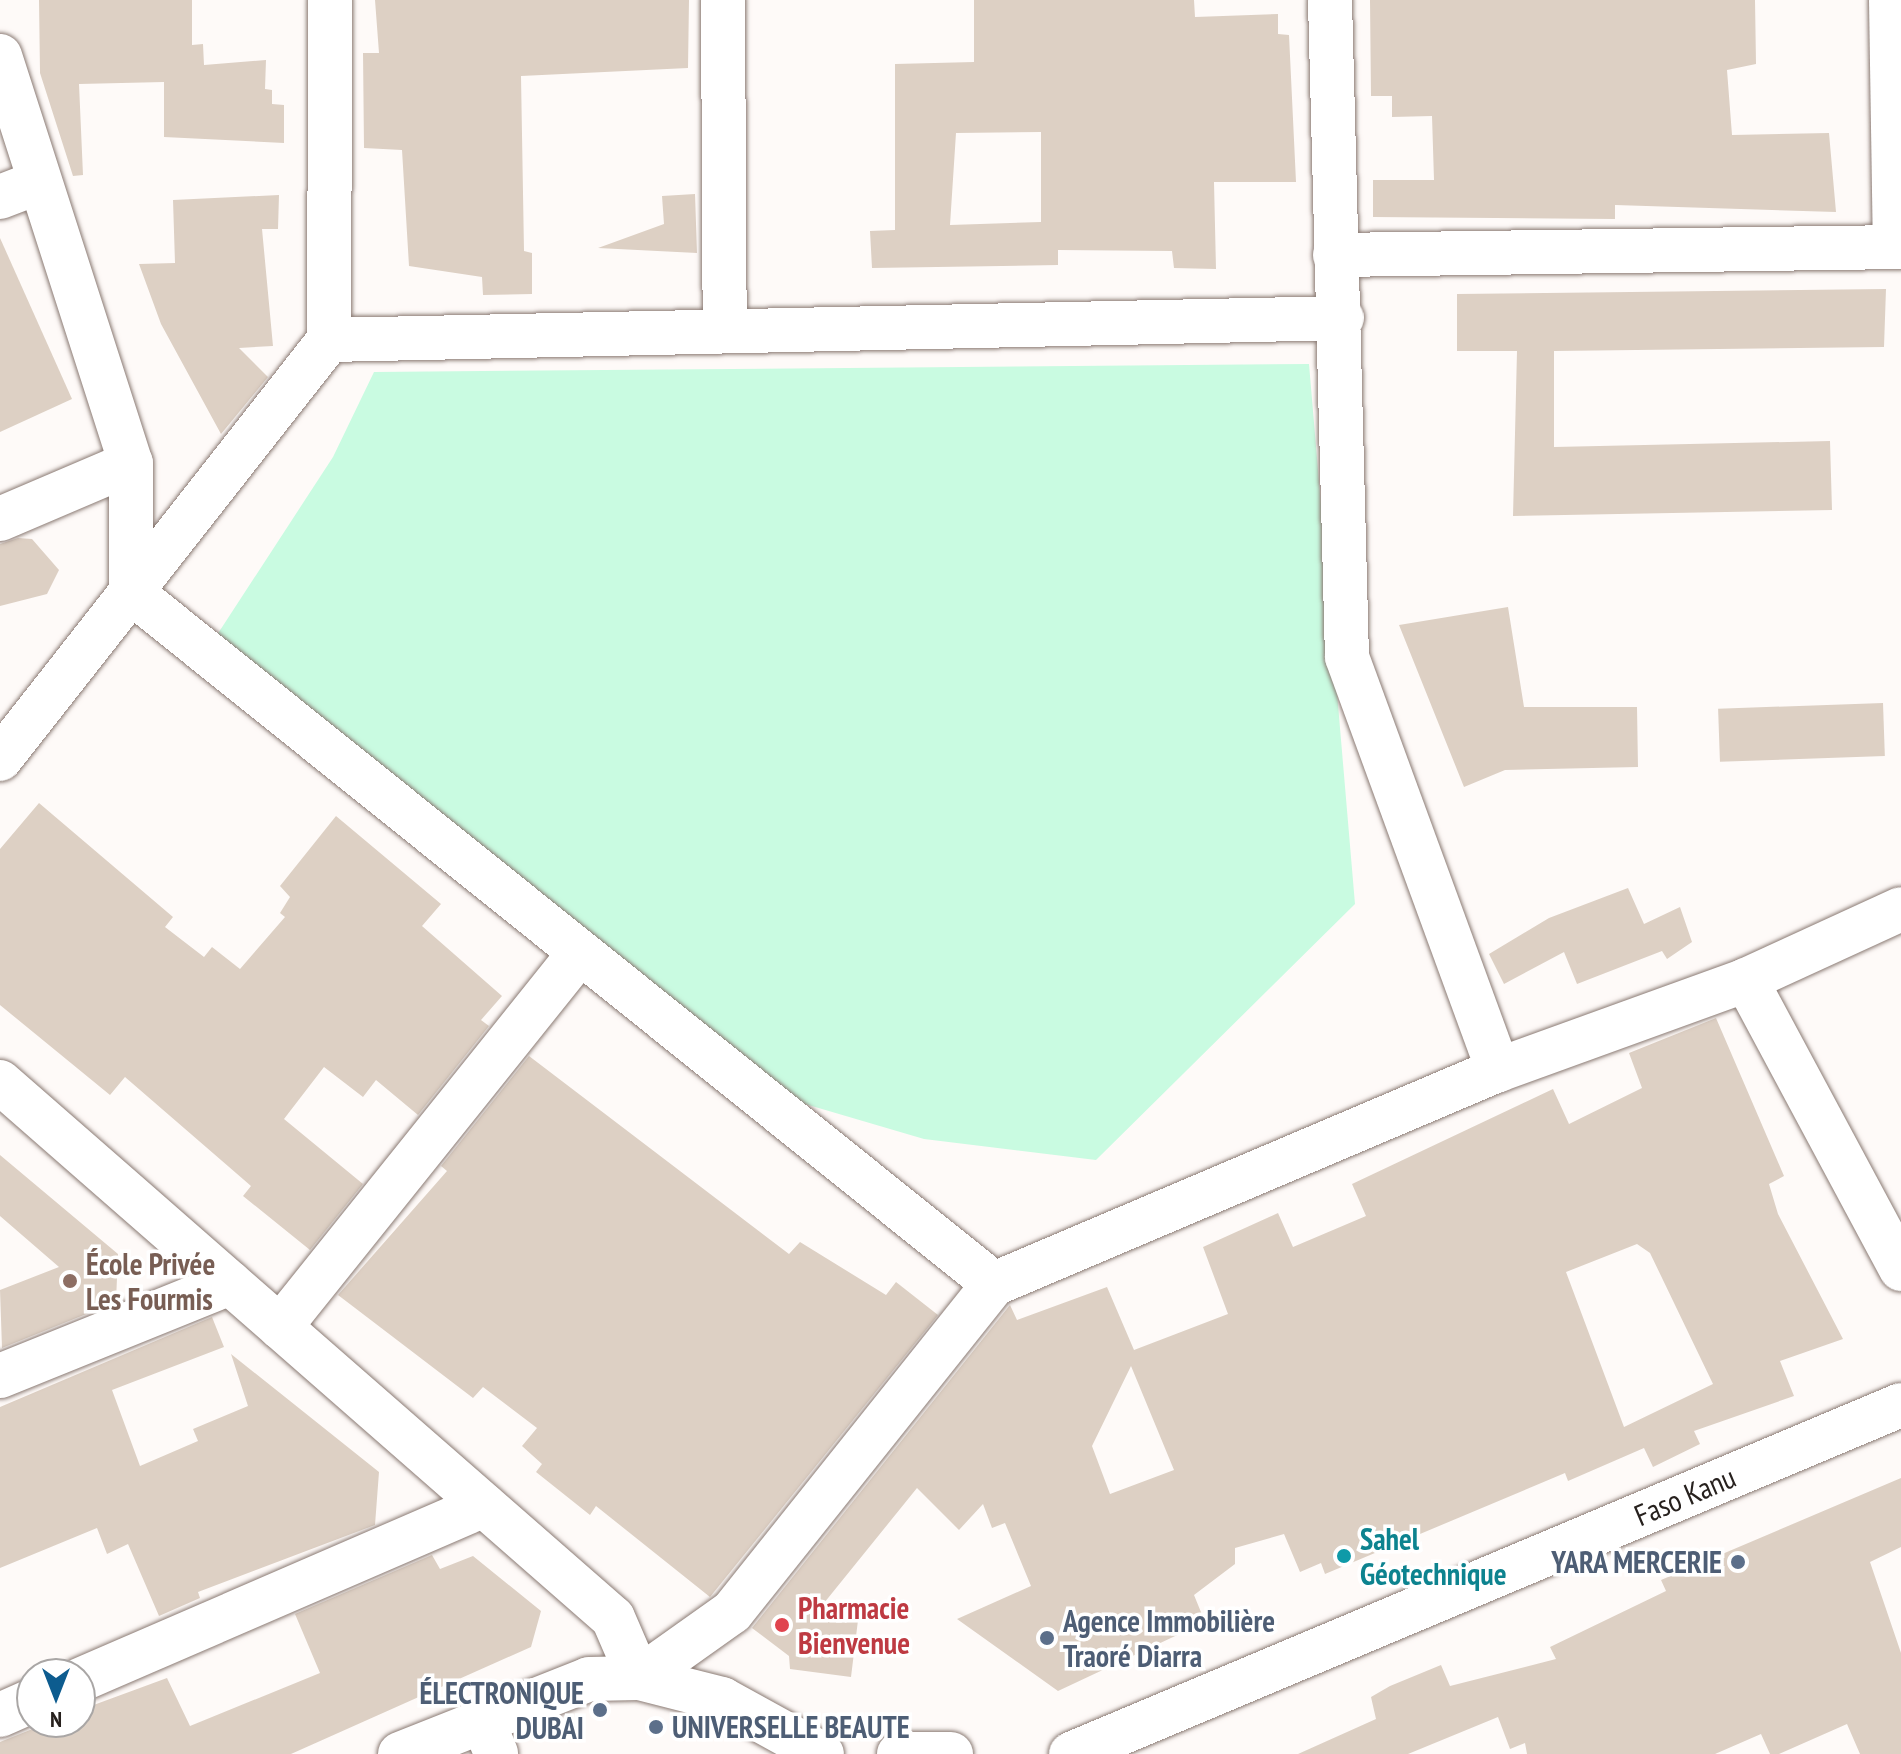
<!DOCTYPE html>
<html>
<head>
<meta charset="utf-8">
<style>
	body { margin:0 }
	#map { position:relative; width:1901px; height:1754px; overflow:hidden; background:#fefaf8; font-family:"PT Sans Narrow",sans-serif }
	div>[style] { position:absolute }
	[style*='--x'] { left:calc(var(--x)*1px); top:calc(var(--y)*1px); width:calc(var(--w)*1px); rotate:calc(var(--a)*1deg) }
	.green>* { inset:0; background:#c9fbe1 }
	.building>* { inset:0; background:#ddd0c4; transform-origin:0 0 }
	.roads { filter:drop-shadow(0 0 2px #8a7a73) drop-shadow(0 0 2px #8a7a73) }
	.minor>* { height:44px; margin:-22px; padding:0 22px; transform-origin:22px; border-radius:22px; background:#fff }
	.secondary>* { height:44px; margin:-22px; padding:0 22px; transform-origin:22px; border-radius:22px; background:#fff }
	.dots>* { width:22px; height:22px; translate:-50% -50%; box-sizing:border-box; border:4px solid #fff; border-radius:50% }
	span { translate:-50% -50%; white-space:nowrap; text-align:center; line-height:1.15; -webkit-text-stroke:7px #fff; paint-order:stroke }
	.education-label { font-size:30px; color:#785e54; font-weight:700 }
	.left { translate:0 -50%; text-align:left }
	.street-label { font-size:30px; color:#27211e }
	.culture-label { font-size:30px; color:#0d838f; font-weight:700 }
	.service-label { font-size:30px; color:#4e5e75; font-weight:700 }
	.right { translate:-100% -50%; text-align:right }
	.health-label { font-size:30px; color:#be3a42; font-weight:700 }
	.north { position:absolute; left:16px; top:1658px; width:80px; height:80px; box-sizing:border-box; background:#fff; border:2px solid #a9a6a5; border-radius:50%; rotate:180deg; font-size:22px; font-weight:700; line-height:32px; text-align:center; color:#27211e }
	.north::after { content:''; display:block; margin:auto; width:28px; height:36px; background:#0d5c8f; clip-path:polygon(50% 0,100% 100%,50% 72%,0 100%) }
</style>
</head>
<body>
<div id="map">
	<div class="green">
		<div style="clip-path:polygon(1309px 364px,1355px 904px,1096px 1160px,924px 1139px,771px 1094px,215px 638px,333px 457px,374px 372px)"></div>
	</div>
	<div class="building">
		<div style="clip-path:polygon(39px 0,192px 0,192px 45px,203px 44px,204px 65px,266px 60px,265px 89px,272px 90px,272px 104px,284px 105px,284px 143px,164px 137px,164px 82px,79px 84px,83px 175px,73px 176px,40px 73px)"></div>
		<div style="clip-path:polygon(375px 0,689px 0,688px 68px,521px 76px,524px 251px,532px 253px,532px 294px,483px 295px,482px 277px,409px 266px,402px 150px,364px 148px,363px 53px,379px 53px)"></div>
		<div style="clip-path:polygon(evenodd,974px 0,1194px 0,1195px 17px,1278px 14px,1278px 34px,1289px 35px,1296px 182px,1214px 182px,1216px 269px,1174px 268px,1172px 251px,1058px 250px,1058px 265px,872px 268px,870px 231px,895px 230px,895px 64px,974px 62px,974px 0,1041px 132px,1041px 222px,950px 225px,956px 133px,1041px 132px)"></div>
		<div style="clip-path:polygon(1370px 0,1755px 0,1756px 64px,1727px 70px,1732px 135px,1829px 133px,1836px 212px,1615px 205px,1615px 219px,1373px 217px,1373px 180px,1434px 180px,1432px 116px,1392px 117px,1392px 96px,1371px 96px)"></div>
		<div style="clip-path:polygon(695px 194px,697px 253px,598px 248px,664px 224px,662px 196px)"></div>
		<div style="clip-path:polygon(279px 195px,278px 229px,262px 229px,273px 346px,239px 348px,268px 377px,221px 434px,161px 324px,139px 264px,175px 263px,173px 200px)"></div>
		<div style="clip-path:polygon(0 238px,72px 399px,0 432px)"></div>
		<div style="clip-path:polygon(1886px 289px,1884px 347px,1554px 351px,1554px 447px,1830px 441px,1832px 510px,1513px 516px,1517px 351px,1457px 351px,1457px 294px)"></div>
		<div style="clip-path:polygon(18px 538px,32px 539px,59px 570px,47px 594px,0 606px,0 544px)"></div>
		<div style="clip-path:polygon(1508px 607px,1524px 707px,1637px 707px,1638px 767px,1505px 770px,1464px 787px,1399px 625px)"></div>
		<div style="left:1883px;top:703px;width:53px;height:165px;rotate:88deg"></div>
		<div style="clip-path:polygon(39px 803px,173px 917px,165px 927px,204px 957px,212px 947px,240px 969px,285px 917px,280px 913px,290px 897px,280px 886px,336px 816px,441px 904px,422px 926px,502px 996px,481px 1020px,489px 1026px,418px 1115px,376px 1080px,363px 1097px,324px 1067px,284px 1119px,363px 1184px,310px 1250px,243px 1196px,251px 1186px,125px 1077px,110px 1095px,0 1005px,0 849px)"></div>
		<div style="clip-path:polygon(1628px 888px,1644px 924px,1680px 907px,1692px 942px,1667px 959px,1662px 951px,1577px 984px,1564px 952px,1504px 984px,1489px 954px,1549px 918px)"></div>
		<div style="clip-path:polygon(evenodd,1716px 1018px,1784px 1176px,1769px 1184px,1778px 1214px,1843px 1339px,1780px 1361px,1794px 1396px,1694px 1431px,1700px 1444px,1653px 1467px,1644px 1448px,1568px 1481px,1565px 1473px,1325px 1574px,1321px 1563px,1300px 1572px,1284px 1534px,1235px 1548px,1235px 1564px,1194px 1595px,1205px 1622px,1058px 1691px,957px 1619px,1031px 1586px,1005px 1523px,992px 1528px,983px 1504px,959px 1530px,917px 1488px,820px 1608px,860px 1604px,851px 1677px,790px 1669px,789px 1656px,752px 1628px,1010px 1305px,1017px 1320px,1107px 1287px,1134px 1350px,1228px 1314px,1203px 1247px,1278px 1213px,1293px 1247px,1366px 1216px,1352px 1184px,1553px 1089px,1569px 1124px,1642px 1088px,1629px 1053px,1716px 1018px,1637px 1244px,1650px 1253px,1713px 1384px,1624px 1427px,1566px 1272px,1637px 1244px,1716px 1018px,1131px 1366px,1174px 1470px,1110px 1494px,1092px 1446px,1131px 1366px)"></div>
		<div style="clip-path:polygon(529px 1056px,789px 1254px,800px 1242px,886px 1295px,896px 1282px,938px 1315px,710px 1597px,596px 1506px,590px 1515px,536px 1472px,542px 1464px,522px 1446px,537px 1428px,483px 1387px,473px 1398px,338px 1295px,447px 1171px,441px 1166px)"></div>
		<div style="clip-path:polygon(0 1155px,118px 1254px,116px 1302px,2px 1348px,0 1290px,59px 1267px,0 1216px)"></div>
		<div style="clip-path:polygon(212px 1317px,224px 1347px,112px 1390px,140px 1466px,198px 1441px,193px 1429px,248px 1406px,231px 1354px,379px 1472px,375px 1525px,198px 1592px,200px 1598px,159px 1616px,128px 1544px,107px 1554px,97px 1528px,0 1568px,0 1407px)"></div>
		<div style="clip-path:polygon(1901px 1478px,1901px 1547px,1870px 1562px,1901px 1653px,1901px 1754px,1860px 1754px,1847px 1724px,1779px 1754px,1770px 1754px,1761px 1734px,1715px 1754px,1527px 1754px,1525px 1743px,1510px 1749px,1498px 1717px,1408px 1754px,1298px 1754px,1376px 1719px,1371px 1697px,1390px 1686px,1441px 1665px,1450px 1686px,1556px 1659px,1550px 1647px,1666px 1591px,1661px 1580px)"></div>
		<div style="clip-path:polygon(432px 1555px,440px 1569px,473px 1556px,541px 1611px,531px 1647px,291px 1754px,0 1754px,0 1742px,50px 1722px,80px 1722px,80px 1710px,167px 1678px,190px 1726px,320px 1673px,295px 1614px)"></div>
	</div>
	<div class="roads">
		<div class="minor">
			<div style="--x:723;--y:0;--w:330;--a:89.7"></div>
			<div style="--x:1330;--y:0;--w:657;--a:88.52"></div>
			<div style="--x:1347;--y:657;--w:440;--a:69.9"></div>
			<div style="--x:1891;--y:0;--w:247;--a:89.1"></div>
			<div style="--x:0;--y:56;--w:428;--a:72.2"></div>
			<div style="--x:131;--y:463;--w:129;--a:90"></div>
			<div style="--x:131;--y:592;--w:1106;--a:38.72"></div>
			<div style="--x:0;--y:197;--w:39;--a:-21"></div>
			<div style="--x:1335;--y:255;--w:566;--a:-0.81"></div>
			<div style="--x:329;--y:340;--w:1013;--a:-1.24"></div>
			<div style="--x:0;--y:519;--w:142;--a:-23.1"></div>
			<div style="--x:0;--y:759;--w:533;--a:-51.86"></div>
			<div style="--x:329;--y:340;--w:340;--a:-89.8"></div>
			<div style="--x:1746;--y:980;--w:328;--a:61.8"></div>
			<div style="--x:0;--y:1082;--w:814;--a:41.17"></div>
			<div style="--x:613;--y:1618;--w:65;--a:66.6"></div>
			<div style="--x:639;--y:1678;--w:114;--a:-35.4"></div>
			<div style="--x:732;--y:1612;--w:420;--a:-51.4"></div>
			<div style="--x:994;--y:1284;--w:548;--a:-23.01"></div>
			<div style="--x:1498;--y:1070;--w:264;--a:-19.9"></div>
			<div style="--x:1746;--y:980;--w:170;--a:-24.6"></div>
			<div style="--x:280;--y:1327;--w:475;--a:-51.3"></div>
			<div style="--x:0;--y:1376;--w:248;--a:-22"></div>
			<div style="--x:80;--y:1680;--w:440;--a:-23.4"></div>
			<div style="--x:0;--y:1715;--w:35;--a:-24"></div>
			<div style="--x:483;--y:1721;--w:35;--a:68"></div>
		</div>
		<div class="secondary">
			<div style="--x:400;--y:1754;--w:203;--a:-21.6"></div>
			<div style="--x:589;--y:1679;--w:50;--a:-1.1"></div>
			<div style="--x:639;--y:1678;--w:86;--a:14.2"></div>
			<div style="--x:722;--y:1699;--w:114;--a:28.8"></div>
			<div style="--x:899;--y:1754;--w:52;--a:0"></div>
			<div style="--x:1071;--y:1754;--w:900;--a:-22.81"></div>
		</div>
	</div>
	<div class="dots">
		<div style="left:70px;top:1281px;background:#8d6e63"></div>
		<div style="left:1344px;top:1556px;background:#0f9aa8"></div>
		<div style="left:1738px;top:1562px;background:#5c6f8a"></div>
		<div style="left:782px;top:1625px;background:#e0444e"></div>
		<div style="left:1047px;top:1638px;background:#5c6f8a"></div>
		<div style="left:600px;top:1710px;background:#5c6f8a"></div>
		<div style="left:656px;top:1727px;background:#5c6f8a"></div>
	</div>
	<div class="education-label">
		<span class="left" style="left:86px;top:1281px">École Privée<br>Les Fourmis</span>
	</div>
	<div class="street-label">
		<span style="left:1685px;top:1496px;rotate:-23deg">Faso Kanu</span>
	</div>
	<div class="culture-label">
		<span class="left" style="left:1360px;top:1556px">Sahel<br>Géotechnique</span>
	</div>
	<div class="service-label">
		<span class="right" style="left:1722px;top:1562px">YARA MERCERIE</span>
		<span class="left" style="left:1063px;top:1638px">Agence Immobilière<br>Traoré Diarra</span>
		<span class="right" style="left:584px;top:1710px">ÉLECTRONIQUE<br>DUBAI</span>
		<span class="left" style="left:672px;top:1727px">UNIVERSELLE BEAUTE</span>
	</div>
	<div class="health-label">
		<span class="left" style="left:798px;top:1625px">Pharmacie<br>Bienvenue</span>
	</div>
	<div class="north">N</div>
</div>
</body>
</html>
